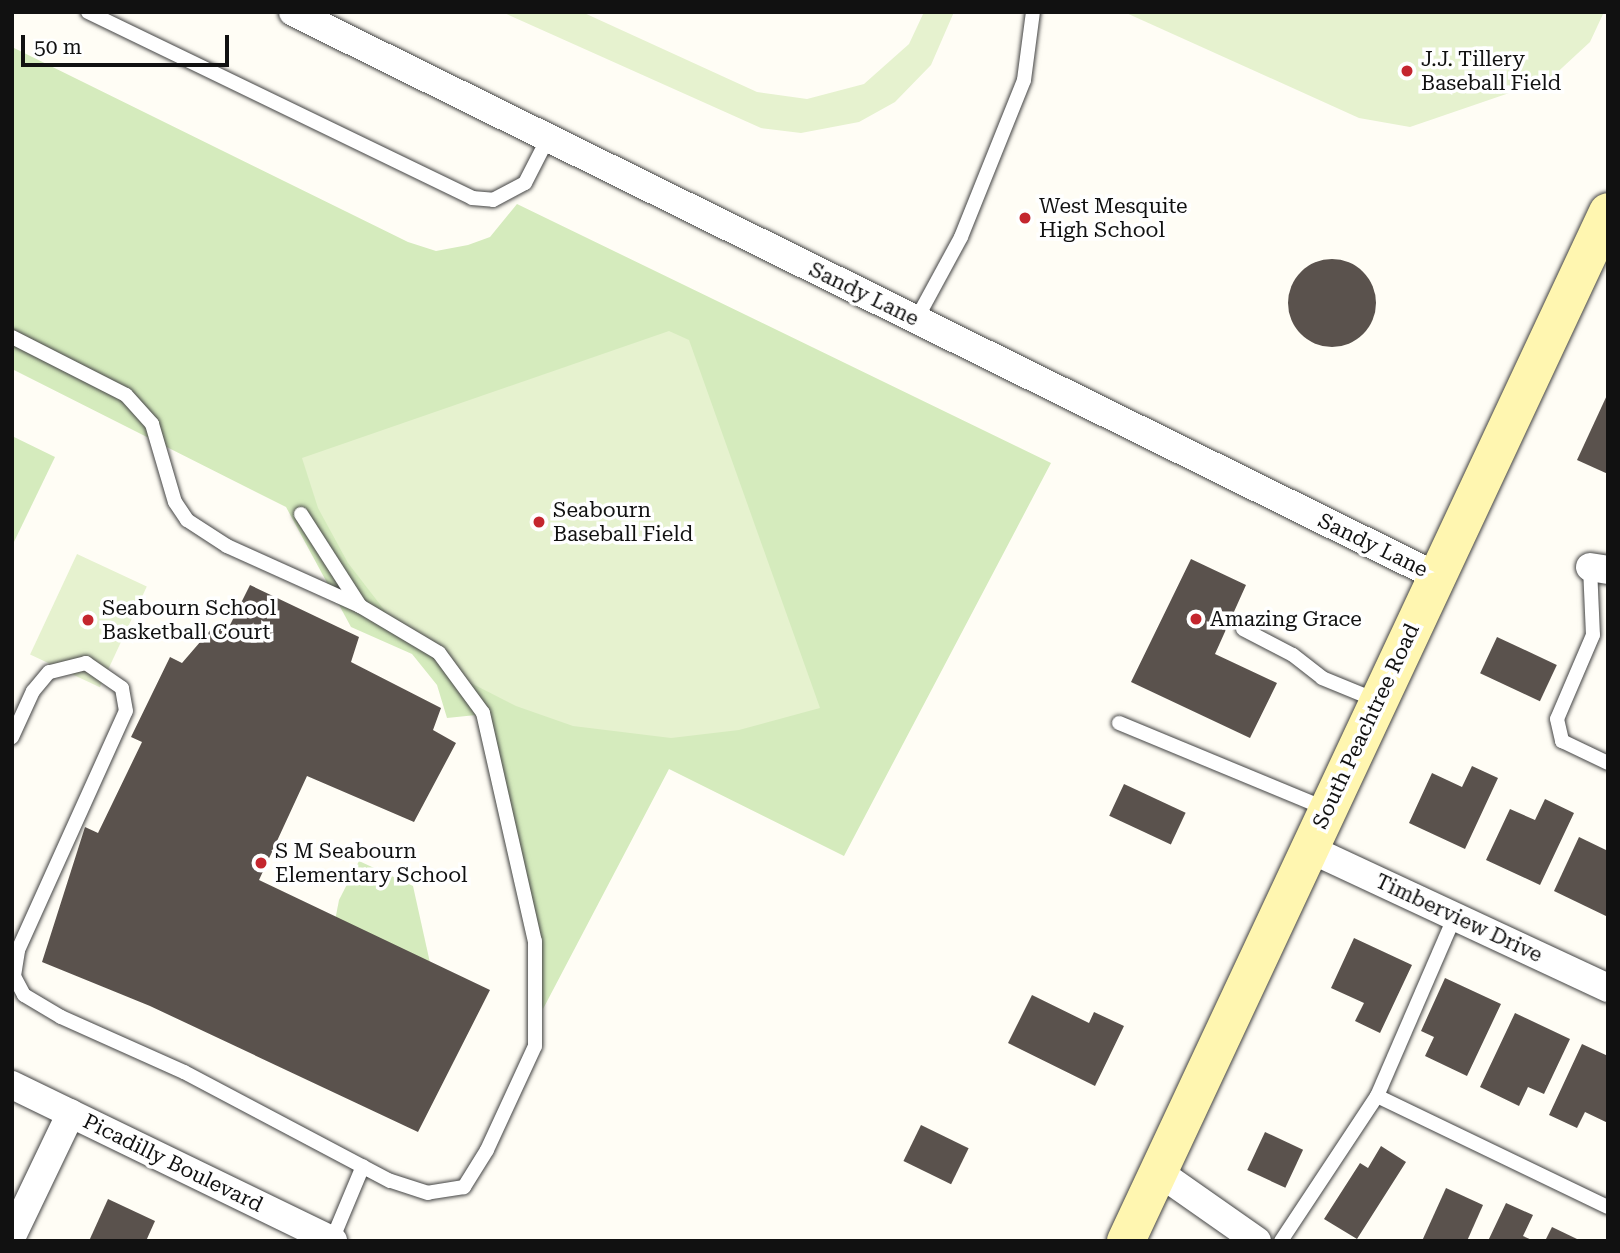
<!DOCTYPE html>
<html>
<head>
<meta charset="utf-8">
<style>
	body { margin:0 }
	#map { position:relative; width:1620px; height:1253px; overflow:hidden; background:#fffdf5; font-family:"Roboto Serif",serif }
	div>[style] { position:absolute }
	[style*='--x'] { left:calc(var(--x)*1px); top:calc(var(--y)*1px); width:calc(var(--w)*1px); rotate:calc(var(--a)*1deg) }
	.green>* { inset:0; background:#d5ebbd }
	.pitch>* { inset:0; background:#e6f2cf; transform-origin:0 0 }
	.building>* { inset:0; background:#5a524d; transform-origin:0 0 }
	.round { border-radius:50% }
	.roads { filter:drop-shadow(0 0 2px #444) drop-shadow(0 0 2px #444) }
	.service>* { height:14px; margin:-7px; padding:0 7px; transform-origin:7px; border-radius:7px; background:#fff }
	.minor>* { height:28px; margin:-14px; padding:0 14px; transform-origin:14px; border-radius:14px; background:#fff }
	.secondary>* { height:38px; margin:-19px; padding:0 19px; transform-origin:19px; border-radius:19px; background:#fff6b0 }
	.dots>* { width:19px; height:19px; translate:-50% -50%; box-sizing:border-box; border:4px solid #fff; border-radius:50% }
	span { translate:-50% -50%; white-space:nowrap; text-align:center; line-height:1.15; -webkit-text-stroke:7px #fff; paint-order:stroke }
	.poi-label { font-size:21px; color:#111 }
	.left { translate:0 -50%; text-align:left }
	.street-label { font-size:21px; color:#111 }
	.frame { position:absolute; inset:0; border:14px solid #111; pointer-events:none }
	.scale { position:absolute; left:21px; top:35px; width:208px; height:32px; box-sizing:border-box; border:4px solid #111; border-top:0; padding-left:9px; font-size:21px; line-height:24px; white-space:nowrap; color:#111; -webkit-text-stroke:5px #fff; paint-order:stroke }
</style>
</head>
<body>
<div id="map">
	<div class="green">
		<div style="clip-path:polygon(12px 47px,408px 242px,436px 251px,468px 245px,490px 237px,517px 204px,1051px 463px,844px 856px,669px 769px,543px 1009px,476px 715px,447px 718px,437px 685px,412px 654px,351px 627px,286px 507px,12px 369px)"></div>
		<div style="clip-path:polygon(12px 436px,55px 457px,12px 546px)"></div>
		<div style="clip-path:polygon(359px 861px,413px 886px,440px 1008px,334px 926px,339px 900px)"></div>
	</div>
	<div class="pitch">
		<div style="clip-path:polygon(502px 12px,582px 12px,757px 92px,807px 99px,864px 84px,909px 44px,924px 12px,954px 12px,931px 65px,895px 102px,859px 122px,801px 133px,761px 128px)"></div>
		<div style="clip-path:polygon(1124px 12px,1604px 12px,1590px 42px,1550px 79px,1410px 127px,1359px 118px)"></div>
		<div style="clip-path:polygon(669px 331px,689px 340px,820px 708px,739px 730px,671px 738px,573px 726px,516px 706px,463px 679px,389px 616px,348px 563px,318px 508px,302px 458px)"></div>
		<div style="left:77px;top:554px;width:77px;height:111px;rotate:25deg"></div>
	</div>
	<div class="building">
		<div class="round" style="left:1288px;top:259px;width:88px;height:88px"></div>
		<div style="clip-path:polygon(1608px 393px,1608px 474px,1577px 460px)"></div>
		<div style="clip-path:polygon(1191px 559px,1246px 585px,1215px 654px,1277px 683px,1250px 738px,1131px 682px)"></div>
		<div style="clip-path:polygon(250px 585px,359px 637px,351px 662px,441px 708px,433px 730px,456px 743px,414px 822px,307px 776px,259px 880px,490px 990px,418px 1132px,150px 1006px,42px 962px,85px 827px,98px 833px,142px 742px,131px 737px,170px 657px,182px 663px,213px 627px,228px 629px)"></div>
		<div style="left:1497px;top:637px;width:66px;height:40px;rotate:25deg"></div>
		<div style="clip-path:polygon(1472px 766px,1498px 778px,1465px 849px,1409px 823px,1432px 773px,1462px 787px)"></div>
		<div style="left:1124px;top:784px;width:68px;height:35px;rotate:25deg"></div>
		<div style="clip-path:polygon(1545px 799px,1574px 813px,1540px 885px,1486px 860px,1510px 809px,1535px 820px)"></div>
		<div style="clip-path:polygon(1579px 837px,1608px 851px,1608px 917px,1554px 891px)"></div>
		<div style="clip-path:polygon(1354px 938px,1412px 965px,1380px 1033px,1355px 1021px,1364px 1003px,1331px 988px)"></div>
		<div style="clip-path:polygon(1445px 978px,1501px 1004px,1467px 1076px,1425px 1056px,1434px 1037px,1421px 1031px)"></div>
		<div style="clip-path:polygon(1032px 995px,1089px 1023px,1094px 1012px,1124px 1026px,1095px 1086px,1008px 1043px)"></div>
		<div style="clip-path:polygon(1515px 1013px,1570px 1039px,1544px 1094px,1528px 1087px,1519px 1106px,1480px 1087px)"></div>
		<div style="clip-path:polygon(1582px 1044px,1608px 1056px,1608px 1123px,1585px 1112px,1577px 1128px,1549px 1115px)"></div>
		<div style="left:921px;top:1125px;width:53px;height:40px;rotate:26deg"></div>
		<div style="left:1265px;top:1132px;width:42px;height:42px;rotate:25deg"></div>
		<div style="clip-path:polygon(1381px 1146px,1406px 1162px,1357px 1239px,1324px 1219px,1360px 1163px,1368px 1168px)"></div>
		<div style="clip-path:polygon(1446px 1188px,1483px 1205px,1467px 1241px,1422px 1241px)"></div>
		<div style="clip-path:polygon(108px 1199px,155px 1221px,146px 1241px,89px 1241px)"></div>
		<div style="clip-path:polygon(1506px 1203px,1533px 1215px,1523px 1236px,1534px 1241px,1488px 1241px)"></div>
		<div style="clip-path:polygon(1552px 1227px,1577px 1239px,1576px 1241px,1545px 1241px)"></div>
	</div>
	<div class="roads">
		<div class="service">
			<div style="--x:88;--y:12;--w:427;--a:25.8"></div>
			<div style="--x:472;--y:198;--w:21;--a:5"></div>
			<div style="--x:493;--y:200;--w:36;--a:-28"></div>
			<div style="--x:525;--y:183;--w:51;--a:-62.9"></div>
			<div style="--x:916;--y:320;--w:94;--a:-61.5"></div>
			<div style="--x:961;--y:237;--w:169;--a:-68.1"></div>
			<div style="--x:1024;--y:80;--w:69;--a:-82.5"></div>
			<div style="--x:12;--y:337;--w:128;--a:27"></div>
			<div style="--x:126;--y:395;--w:39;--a:48"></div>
			<div style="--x:152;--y:424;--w:81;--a:73.6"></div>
			<div style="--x:175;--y:502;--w:22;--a:56"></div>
			<div style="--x:187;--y:520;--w:48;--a:33"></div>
			<div style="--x:227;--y:546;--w:146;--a:24.3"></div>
			<div style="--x:360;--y:606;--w:92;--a:30.7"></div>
			<div style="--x:439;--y:653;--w:74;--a:53.7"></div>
			<div style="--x:483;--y:713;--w:234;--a:77.2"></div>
			<div style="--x:535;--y:941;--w:105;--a:90"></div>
			<div style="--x:535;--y:1046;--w:115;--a:114.8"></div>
			<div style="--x:487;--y:1150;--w:44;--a:121.9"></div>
			<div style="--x:464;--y:1187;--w:36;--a:171"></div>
			<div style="--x:428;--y:1193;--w:40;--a:-162"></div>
			<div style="--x:390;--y:1181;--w:233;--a:-152.1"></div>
			<div style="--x:184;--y:1072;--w:135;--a:-155.9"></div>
			<div style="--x:61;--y:1017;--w:43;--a:-149.3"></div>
			<div style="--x:24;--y:995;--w:21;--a:-118"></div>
			<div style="--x:14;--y:976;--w:26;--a:-81"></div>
			<div style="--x:18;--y:950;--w:262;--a:-65.7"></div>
			<div style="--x:126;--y:711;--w:23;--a:-100"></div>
			<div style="--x:122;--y:688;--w:44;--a:-145.2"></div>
			<div style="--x:86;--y:663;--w:38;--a:166"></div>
			<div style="--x:49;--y:672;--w:25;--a:130"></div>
			<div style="--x:33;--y:691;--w:51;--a:114.5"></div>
			<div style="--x:301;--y:514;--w:109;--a:57.3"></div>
			<div style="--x:1590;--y:567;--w:68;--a:87.5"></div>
			<div style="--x:1593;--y:635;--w:91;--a:113.2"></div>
			<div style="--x:1557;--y:719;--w:23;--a:77"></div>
			<div style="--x:1562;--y:741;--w:51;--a:25.6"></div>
			<div style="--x:1243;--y:629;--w:56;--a:27.5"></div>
			<div style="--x:1293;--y:655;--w:37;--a:38"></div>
			<div style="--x:1322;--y:678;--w:58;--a:22.2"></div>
			<div style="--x:1119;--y:723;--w:225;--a:22.5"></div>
			<div style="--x:1377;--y:1096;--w:196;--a:-66.6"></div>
			<div style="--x:332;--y:1240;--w:80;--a:-67.3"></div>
			<div style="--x:1281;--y:1241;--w:174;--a:-56.5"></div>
			<div style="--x:1377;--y:1096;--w:256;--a:25.7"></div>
		</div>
		<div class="minor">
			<div style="--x:293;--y:12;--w:1275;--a:26.26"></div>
			<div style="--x:1590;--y:567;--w:18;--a:9"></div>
			<div style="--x:1310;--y:849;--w:329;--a:25"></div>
			<div style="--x:12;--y:1085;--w:357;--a:25.9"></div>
			<div style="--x:1157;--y:1171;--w:122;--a:35"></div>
			<div style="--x:12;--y:1236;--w:136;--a:-64.4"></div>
		</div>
		<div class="secondary">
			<div style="--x:1126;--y:1241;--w:1136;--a:-64.9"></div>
		</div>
	</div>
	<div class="dots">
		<div style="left:1407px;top:71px;background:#c4262e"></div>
		<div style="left:1025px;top:218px;background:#c4262e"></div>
		<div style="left:539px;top:522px;background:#c4262e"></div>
		<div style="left:1196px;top:619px;background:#c4262e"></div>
		<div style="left:88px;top:620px;background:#c4262e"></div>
		<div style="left:261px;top:863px;background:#c4262e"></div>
	</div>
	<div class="poi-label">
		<span class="left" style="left:1421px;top:71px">J.J. Tillery<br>Baseball Field</span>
		<span class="left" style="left:1039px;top:218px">West Mesquite<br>High School</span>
		<span class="left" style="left:553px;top:522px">Seabourn<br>Baseball Field</span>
		<span class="left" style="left:102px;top:620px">Seabourn School<br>Basketball Court</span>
		<span class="left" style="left:1210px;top:619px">Amazing Grace</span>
		<span class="left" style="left:275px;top:863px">S M Seabourn<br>Elementary School</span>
	</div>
	<div class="street-label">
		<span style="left:864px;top:294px;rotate:26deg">Sandy Lane</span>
		<span style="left:1373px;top:545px;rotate:26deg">Sandy Lane</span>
		<span style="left:1366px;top:726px;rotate:-65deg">South Peachtree Road</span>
		<span style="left:1459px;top:918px;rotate:25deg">Timberview Drive</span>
		<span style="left:173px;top:1163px;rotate:26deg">Picadilly Boulevard</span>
	</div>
	<div class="frame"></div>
	<div class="scale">50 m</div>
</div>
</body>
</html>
